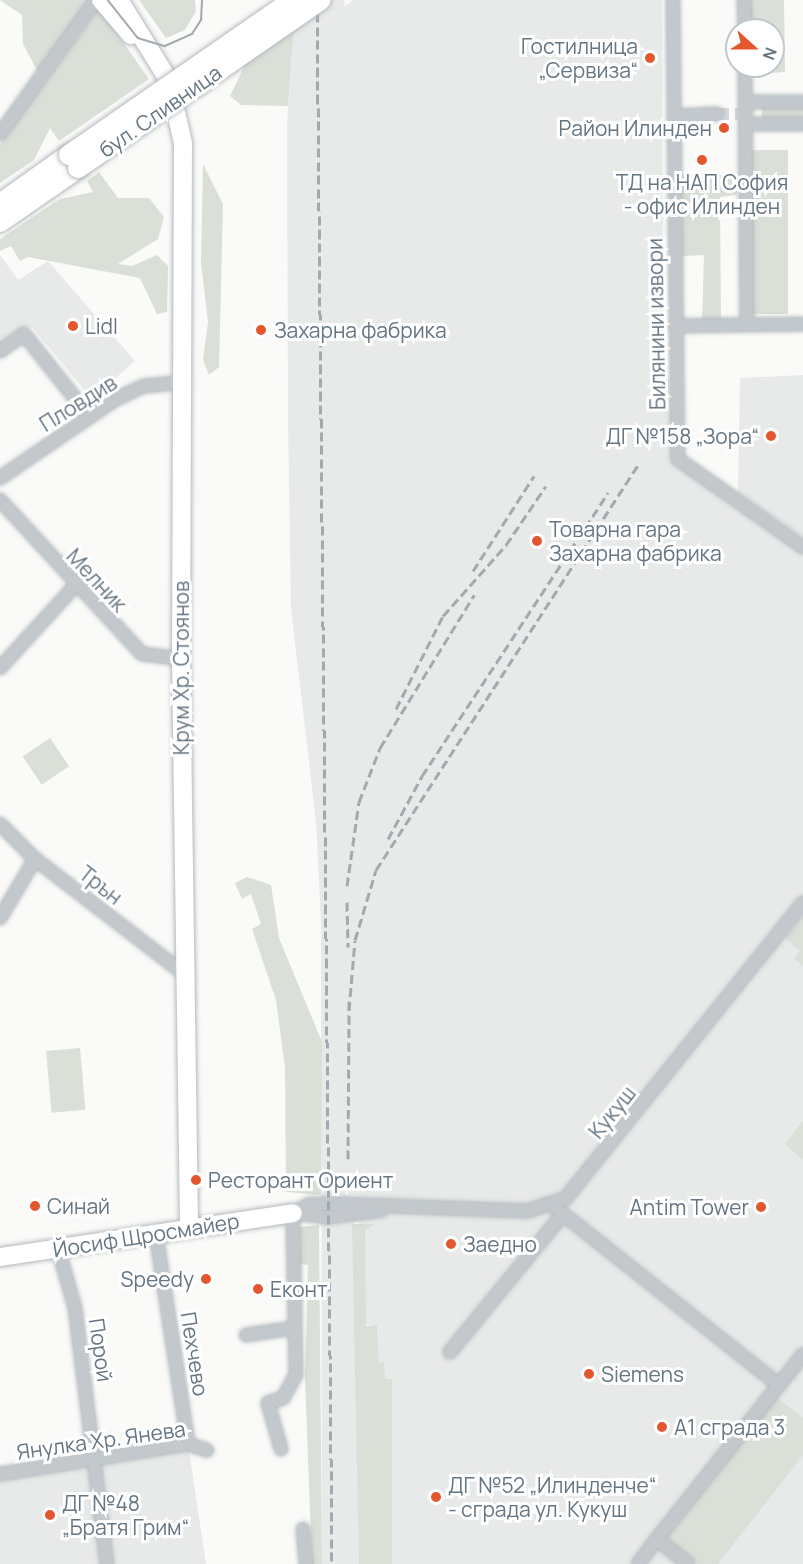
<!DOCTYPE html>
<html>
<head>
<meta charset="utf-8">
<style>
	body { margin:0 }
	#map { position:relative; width:803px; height:1564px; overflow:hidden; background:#fafaf8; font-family:Manrope,sans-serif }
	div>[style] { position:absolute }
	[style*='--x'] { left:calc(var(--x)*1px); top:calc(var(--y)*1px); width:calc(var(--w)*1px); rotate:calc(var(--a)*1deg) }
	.built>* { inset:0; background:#e8e9e9 }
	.green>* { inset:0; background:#dadfd7; transform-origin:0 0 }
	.street-tunnel>* { height:12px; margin-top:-6px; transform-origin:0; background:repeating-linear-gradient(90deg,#d5d9db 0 12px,transparent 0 18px) }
	.roads { filter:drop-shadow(0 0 2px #b3babf) drop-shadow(0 0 2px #b3babf) }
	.street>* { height:12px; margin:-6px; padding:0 6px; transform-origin:6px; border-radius:6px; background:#c3c8cc }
	.secondary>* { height:18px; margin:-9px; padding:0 9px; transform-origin:9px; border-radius:9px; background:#fff }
	.primary>* { height:20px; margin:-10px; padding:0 10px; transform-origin:10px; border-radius:10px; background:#fff }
	.tram>* { height:1.5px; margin:-0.75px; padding:0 0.75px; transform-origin:0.75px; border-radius:0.75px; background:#a2aab0 }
	.rail>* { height:3px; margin-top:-1.5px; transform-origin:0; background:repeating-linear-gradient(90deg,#a2aab0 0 9px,transparent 0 13.5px) }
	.bridges { filter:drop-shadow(0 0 2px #b5babe) drop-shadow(0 0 2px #b5babe) }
	.primary-bridge>* { height:20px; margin:-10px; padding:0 10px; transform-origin:10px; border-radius:10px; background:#fff }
	.dots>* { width:16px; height:16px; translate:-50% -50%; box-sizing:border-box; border:3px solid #fff; border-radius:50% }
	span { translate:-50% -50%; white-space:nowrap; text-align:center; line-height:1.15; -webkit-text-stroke:6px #fff; paint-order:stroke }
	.poi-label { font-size:21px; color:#657683 }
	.right { translate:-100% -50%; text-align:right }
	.left { translate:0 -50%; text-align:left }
	.street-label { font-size:21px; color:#657683 }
	.north { position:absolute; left:725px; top:18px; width:60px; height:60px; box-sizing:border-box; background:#fff; border:2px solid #c1c8cd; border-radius:50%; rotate:111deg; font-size:16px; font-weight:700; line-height:24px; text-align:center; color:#657683 }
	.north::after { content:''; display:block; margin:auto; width:21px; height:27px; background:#e4572e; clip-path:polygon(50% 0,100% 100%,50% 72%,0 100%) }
</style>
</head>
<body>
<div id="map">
	<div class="built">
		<div style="clip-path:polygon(296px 0,344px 0,345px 6px,353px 0,662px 0,663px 326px,678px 459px,803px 547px,803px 1564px,392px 1564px,392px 1379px,385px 1380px,379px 1363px,377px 1325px,365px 1325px,359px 1221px,353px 1224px,359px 1564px,322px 1564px,321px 923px,316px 822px,291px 608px,288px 422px,287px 123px)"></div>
		<div style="clip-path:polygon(0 255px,18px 280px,48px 261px,135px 361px,92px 399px,32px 327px,0 348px)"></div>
		<div style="clip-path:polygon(803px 375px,803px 537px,738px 493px,740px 378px)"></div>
		<div style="clip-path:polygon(188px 1444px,206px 1564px,0 1564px,0 1474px)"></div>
	</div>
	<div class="green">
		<div style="clip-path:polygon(0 0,92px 0,39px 74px,23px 44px,22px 15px)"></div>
		<div style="clip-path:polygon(139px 0,195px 0,196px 11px,185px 30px,166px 38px)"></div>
		<div style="clip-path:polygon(276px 0,296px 0,288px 106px,241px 105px,230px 96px)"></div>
		<div style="clip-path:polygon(747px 0,784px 0,785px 72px,748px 75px,748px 66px,773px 66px,773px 30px,747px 30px)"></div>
		<div style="clip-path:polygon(99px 8px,149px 79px,59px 141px,50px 128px,34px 160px,0 183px,0 144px)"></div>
		<div style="left:762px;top:102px;width:41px;height:22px"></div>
		<div style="left:751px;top:150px;width:37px;height:164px"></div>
		<div style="clip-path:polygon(203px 164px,223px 204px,219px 367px,209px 375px,203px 360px,208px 322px,201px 263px)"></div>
		<div style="clip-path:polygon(99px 172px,118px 198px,149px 198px,164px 217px,158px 239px,118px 264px,132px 266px,157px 255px,168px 266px,167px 312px,157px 314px,140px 278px,28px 257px,20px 261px,11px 246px,0 251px,0 239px,60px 199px,93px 192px,87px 181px)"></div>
		<div style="clip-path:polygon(681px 175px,737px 175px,737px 195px,720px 197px,721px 324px,702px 324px,704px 255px,681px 256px)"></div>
		<div style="left:50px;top:738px;width:34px;height:33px;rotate:56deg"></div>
		<div style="clip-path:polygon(247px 877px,271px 885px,279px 938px,322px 1042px,321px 1195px,286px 1192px,285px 1068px,276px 1000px,252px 929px,261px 924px,251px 894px,242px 899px,235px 883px)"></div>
		<div style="clip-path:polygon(803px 916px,803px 966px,794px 959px,800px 951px,785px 938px)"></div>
		<div style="left:80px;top:1048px;width:62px;height:34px;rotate:85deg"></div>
		<div style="clip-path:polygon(803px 1121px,803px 1160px,785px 1144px)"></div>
		<div style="clip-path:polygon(352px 1224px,375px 1224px,365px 1230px,366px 1326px,377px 1325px,379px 1363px,384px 1363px,385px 1379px,392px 1379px,392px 1564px,359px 1564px)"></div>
		<div style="clip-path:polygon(319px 1225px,322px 1564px,312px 1564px,305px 1378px,308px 1265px,299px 1264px,300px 1227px)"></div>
		<div style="clip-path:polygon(776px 1397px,803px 1418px,803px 1455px,718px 1564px,699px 1564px,672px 1546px,668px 1531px)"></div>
	</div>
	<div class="street-tunnel">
		<div style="--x:717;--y:114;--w:21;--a:0"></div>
	</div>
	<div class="roads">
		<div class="street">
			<div style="--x:673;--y:0;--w:459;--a:89.4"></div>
			<div style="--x:678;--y:459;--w:153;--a:35.1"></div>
			<div style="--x:744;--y:0;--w:30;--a:88"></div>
			<div style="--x:745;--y:66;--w:259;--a:89.6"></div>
			<div style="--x:746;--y:102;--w:57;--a:0"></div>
			<div style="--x:674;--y:116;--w:43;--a:-2.7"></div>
			<div style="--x:746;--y:124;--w:57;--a:0"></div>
			<div style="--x:0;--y:134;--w:165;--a:-54.4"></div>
			<div style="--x:675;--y:326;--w:128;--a:-0.9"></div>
			<div style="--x:0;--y:351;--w:29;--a:-35"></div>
			<div style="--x:24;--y:334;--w:105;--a:51.6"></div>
			<div style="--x:0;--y:478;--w:140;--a:-34.3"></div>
			<div style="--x:116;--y:399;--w:31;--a:-25"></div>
			<div style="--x:144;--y:386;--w:41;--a:-5.6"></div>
			<div style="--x:0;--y:500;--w:209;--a:47.3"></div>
			<div style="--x:142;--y:654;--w:39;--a:7"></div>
			<div style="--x:0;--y:668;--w:110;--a:-47.6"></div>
			<div style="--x:0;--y:824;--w:49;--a:45"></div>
			<div style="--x:35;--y:859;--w:187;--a:37.6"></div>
			<div style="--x:0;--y:918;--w:69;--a:-59.3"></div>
			<div style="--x:553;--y:1206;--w:288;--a:38.4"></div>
			<div style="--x:293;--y:1213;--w:19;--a:-28"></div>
			<div style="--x:310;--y:1204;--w:25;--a:0"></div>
			<div style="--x:335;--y:1204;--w:192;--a:2.1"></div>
			<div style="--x:527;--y:1211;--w:40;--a:-18"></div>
			<div style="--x:565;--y:1199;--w:380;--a:-51.2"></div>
			<div style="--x:293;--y:1213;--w:34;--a:7"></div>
			<div style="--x:327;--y:1217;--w:55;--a:-7.3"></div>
			<div style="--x:156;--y:1234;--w:212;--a:81.3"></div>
			<div style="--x:58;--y:1248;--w:62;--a:74.2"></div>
			<div style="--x:75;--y:1308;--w:258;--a:82.9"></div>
			<div style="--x:246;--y:1335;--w:49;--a:-8.3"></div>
			<div style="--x:450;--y:1352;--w:178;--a:-50.7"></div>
			<div style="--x:281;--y:1449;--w:48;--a:-105.8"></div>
			<div style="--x:268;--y:1403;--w:16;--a:-18"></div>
			<div style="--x:283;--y:1398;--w:26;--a:-61"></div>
			<div style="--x:296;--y:1375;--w:162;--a:-91.1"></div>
			<div style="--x:0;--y:1474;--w:190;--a:-9.1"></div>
			<div style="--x:188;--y:1444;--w:20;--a:18"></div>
			<div style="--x:303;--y:1529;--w:35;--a:85"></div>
			<div style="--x:638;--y:1564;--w:31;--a:-53"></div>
			<div style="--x:688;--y:1564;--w:40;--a:-141"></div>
			<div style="--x:657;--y:1539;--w:235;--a:-51.6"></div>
		</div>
		<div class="secondary">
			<div style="--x:101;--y:0;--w:46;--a:49.4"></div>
			<div style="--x:119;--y:0;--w:95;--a:58.3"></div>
			<div style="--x:169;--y:81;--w:64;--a:77.3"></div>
			<div style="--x:183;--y:143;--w:516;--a:90.22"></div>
			<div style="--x:181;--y:659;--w:569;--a:89.19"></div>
			<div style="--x:0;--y:1257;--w:296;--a:-8.5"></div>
		</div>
		<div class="primary">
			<div style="--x:0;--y:204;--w:85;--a:-35.4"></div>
			<div style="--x:0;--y:222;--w:95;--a:-34.7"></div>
		</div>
	</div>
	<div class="tram">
		<div style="--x:108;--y:0;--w:48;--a:51.7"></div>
		<div style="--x:138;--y:38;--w:28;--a:17"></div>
		<div style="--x:165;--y:46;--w:30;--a:-24"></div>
		<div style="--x:192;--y:34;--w:17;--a:-57"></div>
		<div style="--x:201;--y:20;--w:20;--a:-87"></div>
	</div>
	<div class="rail">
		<div style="--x:317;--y:0;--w:1564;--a:89.45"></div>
		<div style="--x:473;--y:571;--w:113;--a:-57.3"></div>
		<div style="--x:396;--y:709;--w:104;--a:-63.2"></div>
		<div style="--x:443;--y:616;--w:95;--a:-48.4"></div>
		<div style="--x:506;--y:545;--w:71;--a:-55.9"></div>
		<div style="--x:388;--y:839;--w:72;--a:-61.6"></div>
		<div style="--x:422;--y:776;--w:339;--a:-56.7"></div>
		<div style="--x:347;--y:886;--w:85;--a:-81.9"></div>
		<div style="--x:359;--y:802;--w:58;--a:-68.7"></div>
		<div style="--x:380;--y:748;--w:180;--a:-58.4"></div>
		<div style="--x:347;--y:902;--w:45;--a:88.7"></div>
		<div style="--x:349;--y:1010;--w:70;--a:-85.1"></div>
		<div style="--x:355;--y:940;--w:73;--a:-73.3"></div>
		<div style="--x:376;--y:870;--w:484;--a:-57.1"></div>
		<div style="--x:348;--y:1159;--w:158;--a:-89.6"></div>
	</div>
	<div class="bridges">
		<div class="primary-bridge">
			<div style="--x:69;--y:155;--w:272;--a:-34.7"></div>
			<div style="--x:78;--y:168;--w:295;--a:-34.7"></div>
		</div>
	</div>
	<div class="dots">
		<div style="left:650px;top:58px;background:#e4572e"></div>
		<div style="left:724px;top:128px;background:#e4572e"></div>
		<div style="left:702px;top:160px;background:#e4572e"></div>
		<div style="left:73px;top:326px;background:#e4572e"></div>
		<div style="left:261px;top:330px;background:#e4572e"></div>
		<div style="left:771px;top:436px;background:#e4572e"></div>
		<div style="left:537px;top:541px;background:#e4572e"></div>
		<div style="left:196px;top:1180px;background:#e4572e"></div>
		<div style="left:35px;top:1206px;background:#e4572e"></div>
		<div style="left:761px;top:1207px;background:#e4572e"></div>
		<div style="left:451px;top:1244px;background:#e4572e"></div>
		<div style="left:206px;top:1279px;background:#e4572e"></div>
		<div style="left:258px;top:1289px;background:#e4572e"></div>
		<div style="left:589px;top:1374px;background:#e4572e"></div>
		<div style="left:662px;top:1427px;background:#e4572e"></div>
		<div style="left:436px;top:1497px;background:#e4572e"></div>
		<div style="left:50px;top:1515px;background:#e4572e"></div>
	</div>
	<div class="poi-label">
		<span class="right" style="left:638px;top:58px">Гостилница<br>„Сервиза“</span>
		<span class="right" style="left:712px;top:128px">Район Илинден</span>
		<span style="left:702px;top:194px">ТД на НАП София<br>- офис Илинден</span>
		<span class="left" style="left:85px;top:326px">Lidl</span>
		<span class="left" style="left:274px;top:330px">Захарна фабрика</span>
		<span class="right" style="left:759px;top:436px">ДГ №158 „Зора“</span>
		<span class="left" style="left:549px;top:541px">Товарна гара<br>Захарна фабрика</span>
		<span class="left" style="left:208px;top:1180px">Ресторант Ориент</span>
		<span class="left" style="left:47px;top:1206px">Синай</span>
		<span class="right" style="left:749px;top:1207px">Antim Tower</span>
		<span class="left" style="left:463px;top:1244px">Заедно</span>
		<span class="right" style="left:194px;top:1279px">Speedy</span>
		<span class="left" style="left:270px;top:1289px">Еконт</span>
		<span class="left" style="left:601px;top:1374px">Siemens</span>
		<span class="left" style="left:674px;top:1427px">А1 сграда 3</span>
		<span class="left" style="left:448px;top:1497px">ДГ №52 „Илинденче“<br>- сграда ул. Кукуш</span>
		<span class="left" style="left:62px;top:1515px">ДГ №48<br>„Братя Грим“</span>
	</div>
	<div class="street-label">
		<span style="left:160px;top:111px;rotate:-35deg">бул. Сливница</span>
		<span style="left:656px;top:324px;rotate:-91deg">Билянини извори</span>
		<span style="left:78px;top:403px;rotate:-32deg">Пловдив</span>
		<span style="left:97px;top:580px;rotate:47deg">Мелник</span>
		<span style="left:181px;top:668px;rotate:-90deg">Крум Хр. Стоянов</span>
		<span style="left:101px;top:885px;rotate:38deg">Трън</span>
		<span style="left:612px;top:1112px;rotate:-51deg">Кукуш</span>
		<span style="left:146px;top:1235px;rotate:-9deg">Йосиф Щросмайер</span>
		<span style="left:101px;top:1350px;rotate:82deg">Порой</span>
		<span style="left:195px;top:1354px;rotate:81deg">Пехчево</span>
		<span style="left:101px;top:1440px;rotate:-8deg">Янулка Хр. Янева</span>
	</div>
	<div class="north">N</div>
</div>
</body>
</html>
